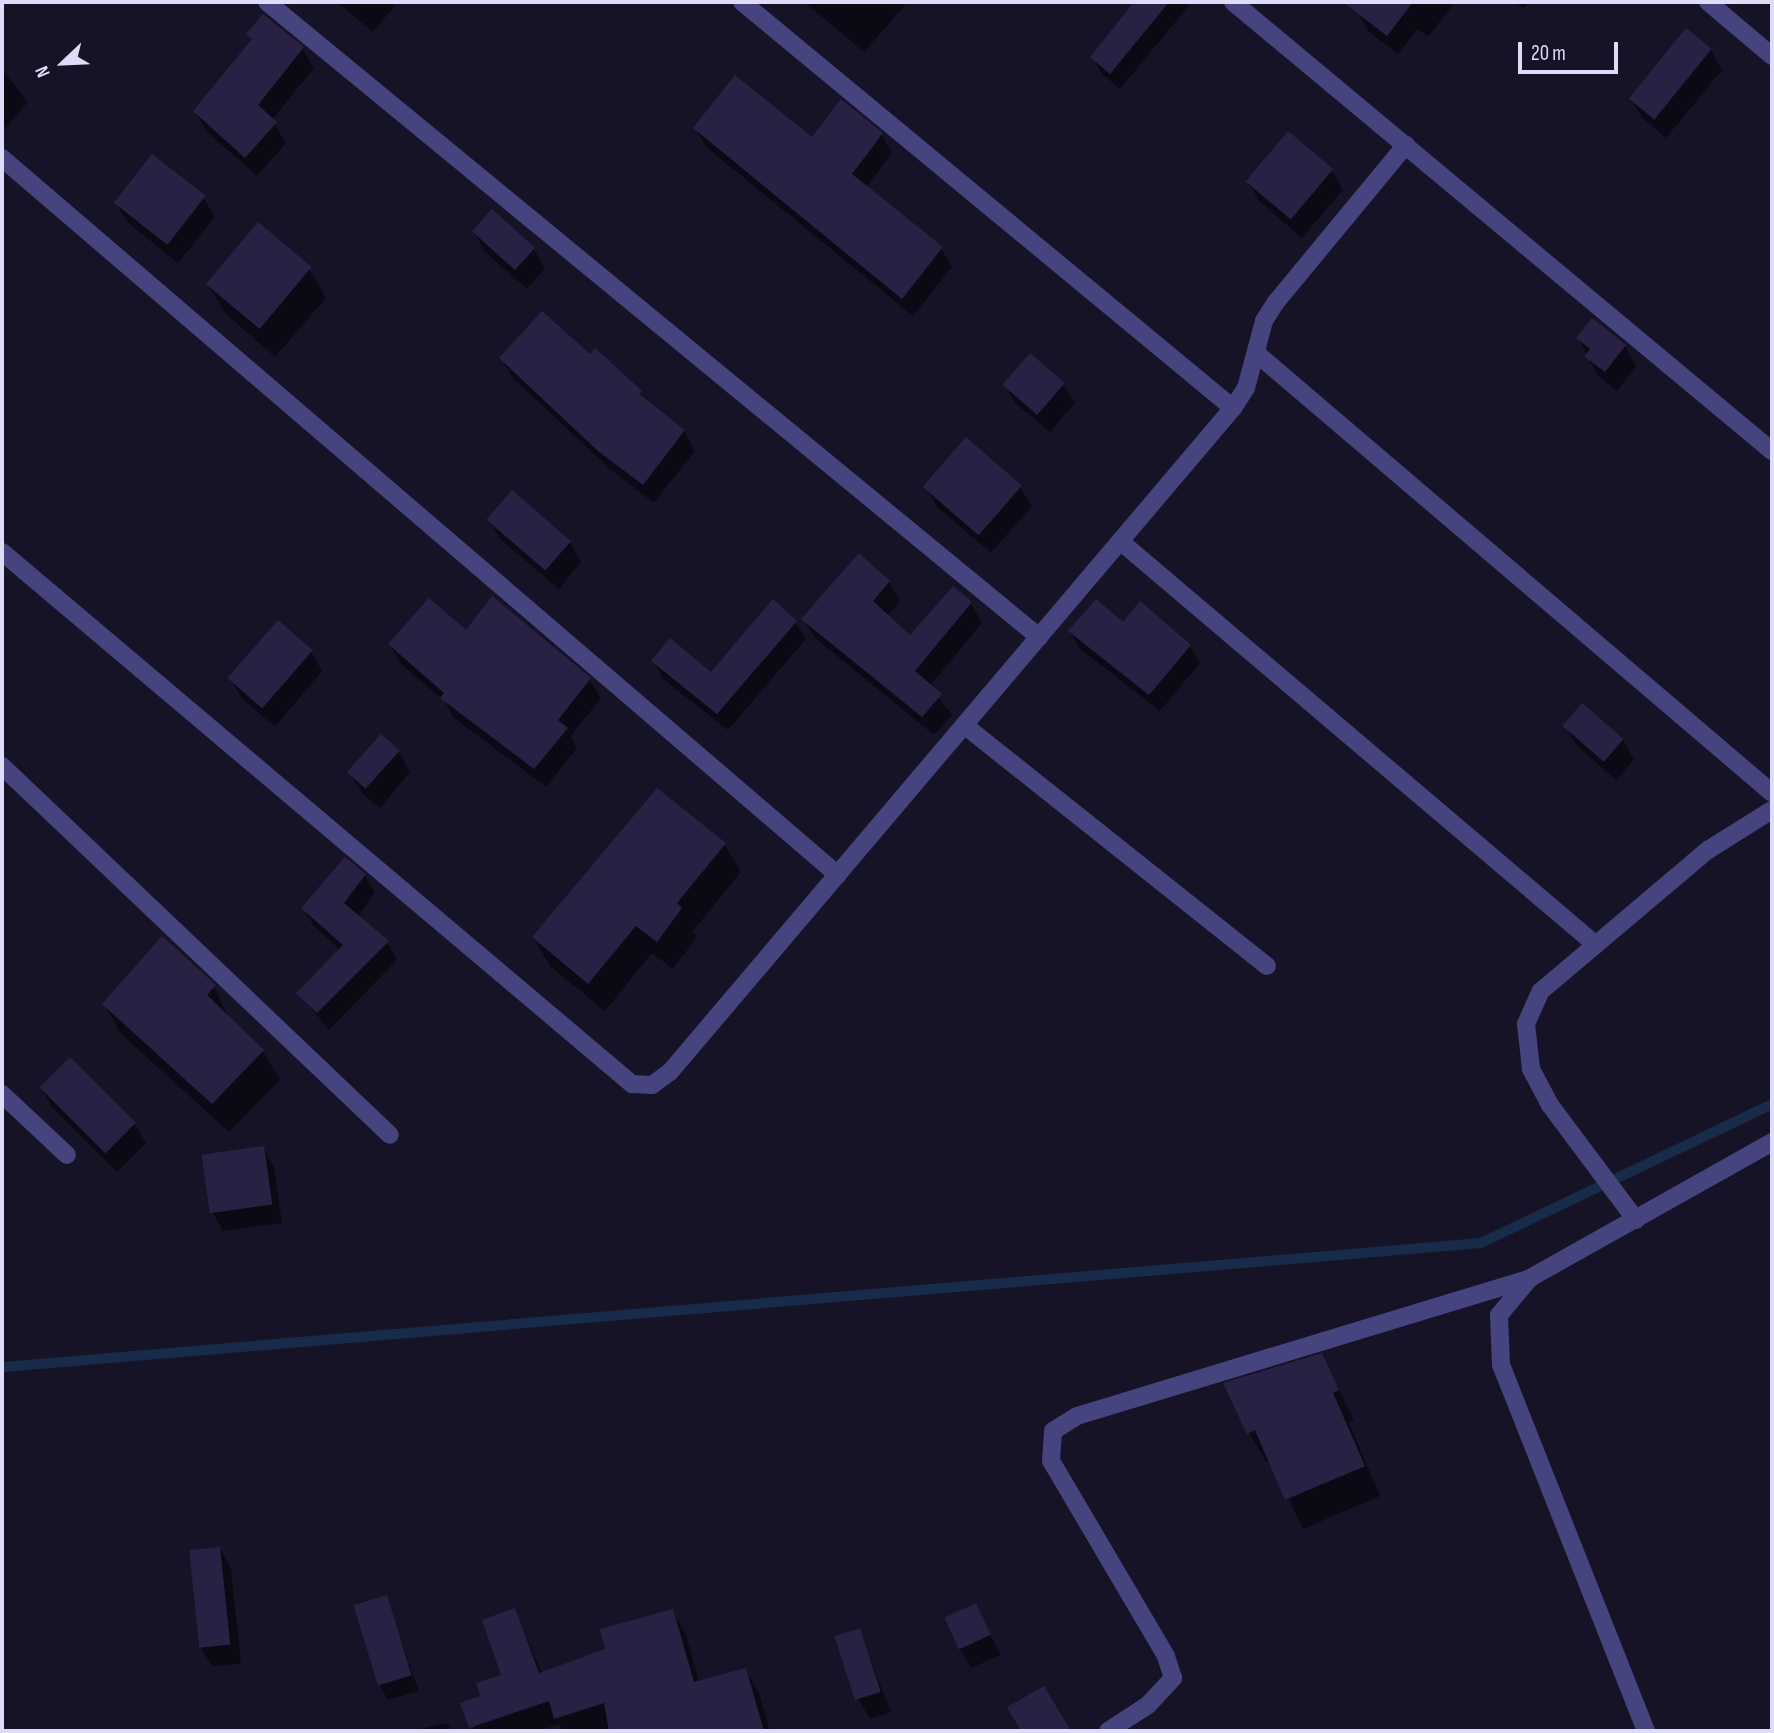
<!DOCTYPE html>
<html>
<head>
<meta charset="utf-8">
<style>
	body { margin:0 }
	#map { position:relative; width:1774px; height:1733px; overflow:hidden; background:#161326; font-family:"Sofia Sans Condensed",sans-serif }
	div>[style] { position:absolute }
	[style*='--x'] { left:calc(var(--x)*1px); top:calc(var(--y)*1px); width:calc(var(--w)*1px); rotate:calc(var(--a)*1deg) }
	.shadow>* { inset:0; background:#0007 }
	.stream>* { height:10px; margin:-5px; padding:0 5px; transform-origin:5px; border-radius:5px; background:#182c4a }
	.building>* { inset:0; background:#282144; transform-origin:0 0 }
	.minor>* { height:18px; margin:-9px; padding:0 9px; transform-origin:9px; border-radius:9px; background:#46447e }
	span { translate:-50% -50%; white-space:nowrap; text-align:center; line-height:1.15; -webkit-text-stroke:5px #161326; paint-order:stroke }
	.frame { position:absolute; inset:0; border:4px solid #dfdcfa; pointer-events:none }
	.north { position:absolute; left:28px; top:28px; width:70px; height:70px; -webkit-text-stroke:5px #161326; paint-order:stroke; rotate:247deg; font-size:19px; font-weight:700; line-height:28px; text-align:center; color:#dfdcfa }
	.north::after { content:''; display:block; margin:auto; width:24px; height:32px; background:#dfdcfa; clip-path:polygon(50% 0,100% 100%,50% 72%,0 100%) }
	.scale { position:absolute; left:1518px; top:42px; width:100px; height:32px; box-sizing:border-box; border:4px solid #dfdcfa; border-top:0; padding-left:9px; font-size:21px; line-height:24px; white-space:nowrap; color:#dfdcfa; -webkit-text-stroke:5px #161326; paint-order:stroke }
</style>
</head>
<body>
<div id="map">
	<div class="shadow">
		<div style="clip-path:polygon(337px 2px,398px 2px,373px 32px)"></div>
		<div style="clip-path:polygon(804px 2px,908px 2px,864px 52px)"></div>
		<div style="clip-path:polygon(1137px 2px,1192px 2px,1120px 89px,1102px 74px,1092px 57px)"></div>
		<div style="clip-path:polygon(1364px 2px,1455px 2px,1428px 37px,1418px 29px,1398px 54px,1368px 31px,1357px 11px)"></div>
		<div style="clip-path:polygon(1515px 2px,1529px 2px,1523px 9px)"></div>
		<div style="clip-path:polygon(263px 16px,303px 49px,314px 68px,272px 120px,286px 143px,257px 176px,206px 131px,195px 111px,253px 41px,248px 34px)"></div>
		<div style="clip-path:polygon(1711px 50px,1722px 70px,1666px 138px,1642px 118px,1630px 98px)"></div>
		<div style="clip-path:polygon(2px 69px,28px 102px,6px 128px,2px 124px)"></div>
		<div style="clip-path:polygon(695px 128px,813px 140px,881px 134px,892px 153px,866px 187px,941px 248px,952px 267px,913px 316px,706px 147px)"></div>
		<div style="clip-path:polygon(1288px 134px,1332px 171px,1343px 190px,1302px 238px,1259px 201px,1248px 181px)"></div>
		<div style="clip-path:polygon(203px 197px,215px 217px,178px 263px,127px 222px,116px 203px)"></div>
		<div style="clip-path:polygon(474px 232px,534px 249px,545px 268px,527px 289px,485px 252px)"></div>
		<div style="clip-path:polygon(309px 269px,326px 298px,275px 357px,224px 312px,207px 283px)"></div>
		<div style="clip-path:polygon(1578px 338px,1625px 346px,1636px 366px,1617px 391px,1598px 376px)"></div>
		<div style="clip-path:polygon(590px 356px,684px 431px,695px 451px,654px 503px,611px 470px,513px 378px,501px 359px)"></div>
		<div style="clip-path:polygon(1063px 384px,1075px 403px,1050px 432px,1016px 404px,1005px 385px)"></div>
		<div style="clip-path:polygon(1020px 487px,1032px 506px,991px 553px,937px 507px,926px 488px)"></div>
		<div style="clip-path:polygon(512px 493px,570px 542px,581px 562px,559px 589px,501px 540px,489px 520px)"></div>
		<div style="clip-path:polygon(889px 582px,900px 601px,887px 616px,911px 638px,953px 588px,971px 603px,982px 623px,930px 686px,952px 715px,934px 735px,815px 638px,803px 619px)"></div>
		<div style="clip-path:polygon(795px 622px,806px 639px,728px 730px,663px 679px,653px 661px,711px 674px)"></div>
		<div style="clip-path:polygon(1123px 624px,1190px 646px,1200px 663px,1160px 711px,1080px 649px,1070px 632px)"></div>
		<div style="clip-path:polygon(466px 633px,589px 679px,601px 698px,571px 736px,577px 748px,546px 787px,454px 718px,445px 702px,401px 664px,390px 645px)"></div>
		<div style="clip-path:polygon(311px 651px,322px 671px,275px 727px,241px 698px,230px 678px)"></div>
		<div style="clip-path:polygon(1565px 726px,1623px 740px,1634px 760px,1616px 780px,1576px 745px)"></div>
		<div style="clip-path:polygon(381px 737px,399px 752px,410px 772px,380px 808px,362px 793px,350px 773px)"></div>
		<div style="clip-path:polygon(724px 844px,741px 872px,693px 931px,697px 937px,673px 969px,652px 953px,605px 1011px,550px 966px,534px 938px)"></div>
		<div style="clip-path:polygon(365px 876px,375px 893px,357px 917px,387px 943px,397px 960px,329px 1030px,299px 993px,340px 950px,314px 926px,303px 909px)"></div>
		<div style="clip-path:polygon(214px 986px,229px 1018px,263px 1051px,280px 1080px,229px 1132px,121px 1034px,104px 1004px)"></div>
		<div style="clip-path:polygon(41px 1088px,134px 1123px,146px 1143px,117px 1172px,52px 1107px)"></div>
		<div style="clip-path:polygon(263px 1148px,274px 1167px,282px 1223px,223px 1231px,212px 1211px)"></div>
		<div style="clip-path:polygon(1321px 1355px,1354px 1420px,1349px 1423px,1380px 1496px,1303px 1529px,1270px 1460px,1266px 1462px,1249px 1433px)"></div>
		<div style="clip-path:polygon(220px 1549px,231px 1568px,241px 1664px,212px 1666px,200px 1647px)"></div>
		<div style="clip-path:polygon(386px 1598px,419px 1691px,388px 1700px,379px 1684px)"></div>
		<div style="clip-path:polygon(975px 1605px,1001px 1655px,971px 1668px,960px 1649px)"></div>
		<div style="clip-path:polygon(514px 1610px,542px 1673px,607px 1650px,672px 1611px,686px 1634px,699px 1683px,746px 1670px,759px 1693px,770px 1731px,563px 1731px,559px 1724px,539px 1731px,473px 1731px,482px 1697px,504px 1676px)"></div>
		<div style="clip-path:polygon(859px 1630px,891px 1712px,870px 1719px,859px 1700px)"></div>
		<div style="clip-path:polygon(447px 1723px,452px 1731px,412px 1731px)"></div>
	</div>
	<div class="stream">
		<div style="--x:2;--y:1367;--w:1484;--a:-4.79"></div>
		<div style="--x:1481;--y:1243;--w:322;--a:-25.5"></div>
	</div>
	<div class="building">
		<div style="clip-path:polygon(1134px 2px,1169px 2px,1110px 74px,1090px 57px)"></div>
		<div style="clip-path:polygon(1343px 2px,1413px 2px,1387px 36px)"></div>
		<div style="clip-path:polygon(263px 14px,304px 47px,258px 105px,277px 122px,245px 158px,193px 111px,252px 39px,246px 34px)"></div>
		<div style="left:1686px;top:28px;width:33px;height:91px;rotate:39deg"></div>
		<div style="clip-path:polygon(735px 75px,812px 137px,841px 99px,883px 133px,852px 174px,943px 247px,902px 299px,693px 128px)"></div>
		<div style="left:1288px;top:131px;width:59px;height:66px;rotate:40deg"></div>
		<div style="left:152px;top:154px;width:68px;height:62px;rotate:38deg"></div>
		<div style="left:492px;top:209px;width:58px;height:30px;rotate:42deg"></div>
		<div style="left:258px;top:222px;width:70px;height:81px;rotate:40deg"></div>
		<div style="clip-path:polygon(542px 311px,590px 354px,595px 348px,642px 391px,639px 394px,685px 430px,643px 485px,598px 451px,499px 358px)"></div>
		<div style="clip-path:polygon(1592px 318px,1626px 345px,1605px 372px,1584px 356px,1590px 349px,1576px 338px)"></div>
		<div style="left:1030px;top:353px;width:46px;height:42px;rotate:41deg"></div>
		<div style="left:966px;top:437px;width:74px;height:66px;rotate:41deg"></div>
		<div style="left:512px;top:490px;width:78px;height:39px;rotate:41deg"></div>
		<div style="clip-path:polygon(859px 553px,890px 581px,873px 601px,910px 635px,953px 586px,972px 602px,915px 671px,942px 694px,922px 717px,801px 619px)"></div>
		<div style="clip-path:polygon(492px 596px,591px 678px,558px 720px,568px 728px,534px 769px,440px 698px,444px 693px,388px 644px,429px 598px,466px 630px)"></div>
		<div style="clip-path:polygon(773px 599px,797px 621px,717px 714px,651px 661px,670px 638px,711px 672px)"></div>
		<div style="clip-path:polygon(1096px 599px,1123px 622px,1140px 601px,1191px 645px,1149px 695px,1068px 631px)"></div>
		<div style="left:278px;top:620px;width:46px;height:77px;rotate:41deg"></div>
		<div style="left:1582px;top:703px;width:55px;height:30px;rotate:41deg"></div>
		<div style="left:381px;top:734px;width:25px;height:51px;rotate:42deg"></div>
		<div style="clip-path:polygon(657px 788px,726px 843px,677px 903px,682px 908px,657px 942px,636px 926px,588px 984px,532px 937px)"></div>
		<div style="clip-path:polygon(345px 857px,366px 874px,344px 903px,389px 941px,317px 1013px,296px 993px,343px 945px,301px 908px)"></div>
		<div style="clip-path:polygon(162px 936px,216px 985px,207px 995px,264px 1050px,212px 1104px,102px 1004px)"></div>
		<div style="left:70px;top:1057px;width:93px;height:43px;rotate:45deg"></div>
		<div style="left:264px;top:1146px;width:59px;height:63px;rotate:82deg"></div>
		<div style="clip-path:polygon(1322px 1353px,1339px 1390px,1333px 1393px,1365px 1466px,1285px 1500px,1255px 1430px,1247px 1434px,1223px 1383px)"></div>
		<div style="left:220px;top:1547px;width:98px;height:31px;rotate:84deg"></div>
		<div style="left:387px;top:1595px;width:84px;height:35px;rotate:73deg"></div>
		<div style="left:976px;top:1603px;width:35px;height:35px;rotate:65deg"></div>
		<div style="clip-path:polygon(515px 1608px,539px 1673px,605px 1649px,600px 1629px,673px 1609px,694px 1682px,746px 1668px,764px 1731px,609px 1731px,604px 1703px,554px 1719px,549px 1701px,469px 1728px,460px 1703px,480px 1696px,476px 1683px,501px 1675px,482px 1620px)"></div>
		<div style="left:860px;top:1628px;width:67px;height:27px;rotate:72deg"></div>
		<div style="clip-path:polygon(1044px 1686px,1071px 1731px,1021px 1731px,1007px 1707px)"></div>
	</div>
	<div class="minor">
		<div style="--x:267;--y:2;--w:1000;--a:39.44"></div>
		<div style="--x:742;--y:2;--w:637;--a:39.59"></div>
		<div style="--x:1233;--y:2;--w:702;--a:39.8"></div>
		<div style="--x:1708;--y:2;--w:84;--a:40.2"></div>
		<div style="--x:2;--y:158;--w:1101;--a:40.62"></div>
		<div style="--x:1256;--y:353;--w:678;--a:40.45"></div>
		<div style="--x:1120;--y:541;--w:624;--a:40.32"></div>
		<div style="--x:2;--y:552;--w:825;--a:40.18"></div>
		<div style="--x:632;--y:1084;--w:20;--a:3"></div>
		<div style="--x:652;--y:1085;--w:22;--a:-36"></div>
		<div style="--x:670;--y:1072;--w:871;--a:-49.71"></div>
		<div style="--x:1233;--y:408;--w:24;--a:-57"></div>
		<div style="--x:1246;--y:388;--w:69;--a:-75"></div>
		<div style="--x:1264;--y:321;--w:22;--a:-58"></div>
		<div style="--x:1276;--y:302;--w:204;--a:-50.4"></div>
		<div style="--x:964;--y:725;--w:387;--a:38.5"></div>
		<div style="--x:2;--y:766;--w:535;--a:43.56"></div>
		<div style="--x:2;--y:1094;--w:89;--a:43.2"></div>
		<div style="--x:1636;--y:1220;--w:144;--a:-126.8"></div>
		<div style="--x:1550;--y:1105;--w:41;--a:-117.8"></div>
		<div style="--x:1531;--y:1069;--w:45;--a:-96.3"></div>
		<div style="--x:1526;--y:1024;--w:36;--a:-66"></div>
		<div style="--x:1541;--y:991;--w:219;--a:-40.2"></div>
		<div style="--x:1708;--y:850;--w:75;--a:-32"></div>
		<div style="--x:1108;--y:1731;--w:48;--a:-33"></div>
		<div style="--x:1148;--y:1705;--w:37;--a:-47"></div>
		<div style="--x:1173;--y:1678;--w:23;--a:-108"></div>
		<div style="--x:1166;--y:1656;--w:226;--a:-120.5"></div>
		<div style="--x:1051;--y:1461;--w:30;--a:-86"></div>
		<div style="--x:1053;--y:1431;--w:28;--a:-32"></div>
		<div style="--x:1077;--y:1416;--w:474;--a:-16.9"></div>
		<div style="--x:1646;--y:1731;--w:394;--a:-111.6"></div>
		<div style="--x:1501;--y:1365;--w:50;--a:-92.3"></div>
		<div style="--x:1499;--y:1315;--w:48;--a:-50"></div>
		<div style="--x:1530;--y:1278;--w:278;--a:-29.3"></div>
	</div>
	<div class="frame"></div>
	<div class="north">N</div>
	<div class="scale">20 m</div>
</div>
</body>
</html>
